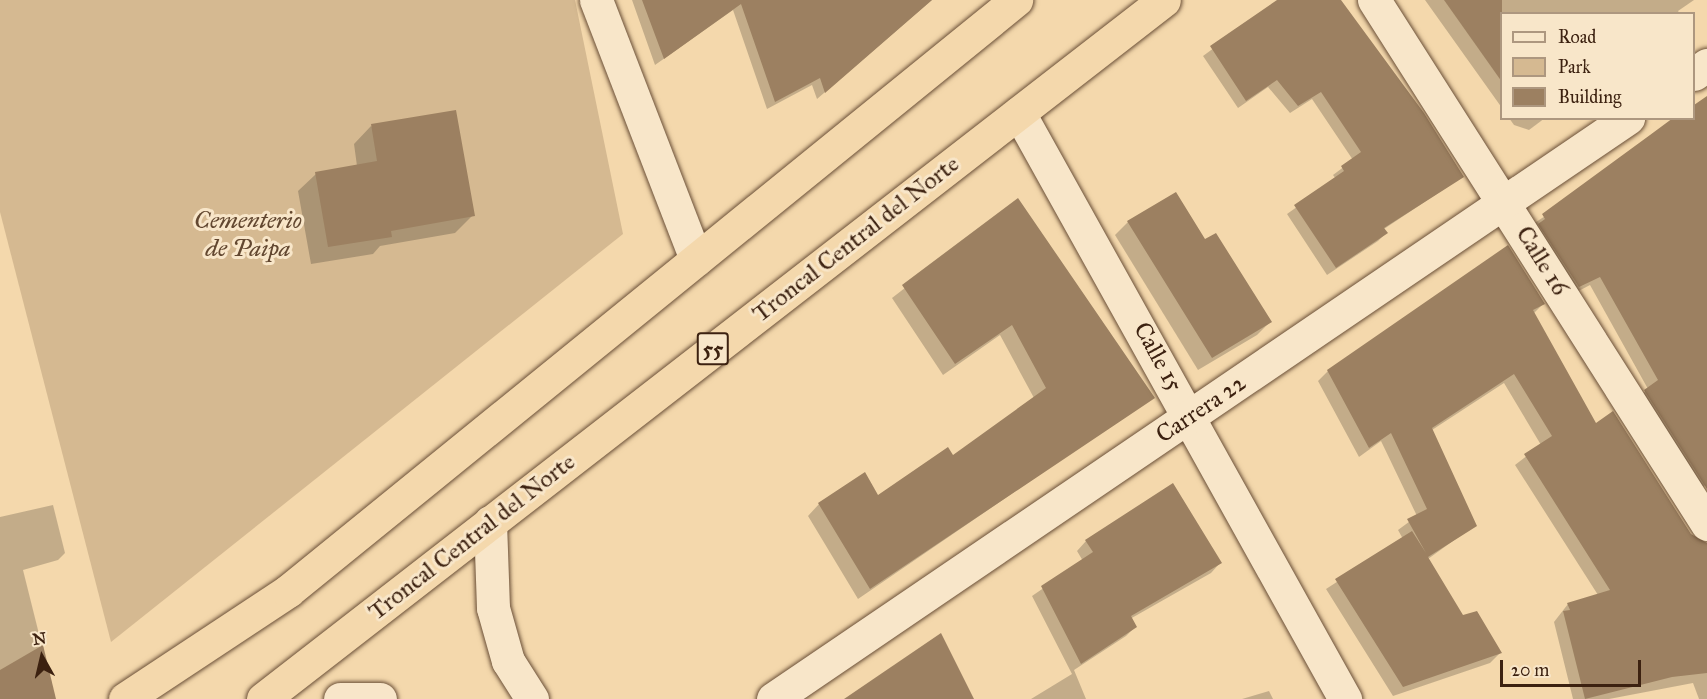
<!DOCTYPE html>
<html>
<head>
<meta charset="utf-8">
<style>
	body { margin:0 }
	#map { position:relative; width:1707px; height:699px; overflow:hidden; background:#f4d8ac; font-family:"IM FELL Great Primer",serif }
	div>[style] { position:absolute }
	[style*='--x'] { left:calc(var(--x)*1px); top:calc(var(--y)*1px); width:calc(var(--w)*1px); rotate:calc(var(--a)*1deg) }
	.green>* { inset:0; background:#d5b991 }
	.shadow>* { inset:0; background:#0003 }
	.building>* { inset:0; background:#9c8061 }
	.roads { filter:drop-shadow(0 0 2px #6a4f37) drop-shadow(0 0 2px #6a4f37) }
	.minor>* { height:33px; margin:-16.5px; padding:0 16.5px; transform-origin:16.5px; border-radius:16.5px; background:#f8e6c9 }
	.highway>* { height:33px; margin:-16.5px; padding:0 16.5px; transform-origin:16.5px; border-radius:16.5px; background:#f4d8ac }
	span { translate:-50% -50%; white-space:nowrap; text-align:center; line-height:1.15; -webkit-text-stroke:6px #f8e6c9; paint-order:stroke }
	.shield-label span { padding:2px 4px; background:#f8e6c9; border:2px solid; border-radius:4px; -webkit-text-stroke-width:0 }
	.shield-label { font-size:22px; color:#3c2110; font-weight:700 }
	.park-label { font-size:24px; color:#624730; font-style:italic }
	.street-label { font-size:24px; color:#3c2110 }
	.legend { position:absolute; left:1500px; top:12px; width:195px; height:108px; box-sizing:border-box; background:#f8e6c9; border:2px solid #ad977f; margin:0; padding:8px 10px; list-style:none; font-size:18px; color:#3c2110 }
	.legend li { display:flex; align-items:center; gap:12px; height:30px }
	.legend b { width:30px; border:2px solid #ad977f }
	.north { position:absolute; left:12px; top:627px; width:60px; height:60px; -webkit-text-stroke:4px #f8e6c9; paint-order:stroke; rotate:352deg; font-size:16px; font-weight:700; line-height:24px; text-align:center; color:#3c2110 }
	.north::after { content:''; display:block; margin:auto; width:21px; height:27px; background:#3c2110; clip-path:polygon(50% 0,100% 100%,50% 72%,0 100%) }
	.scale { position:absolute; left:1500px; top:660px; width:141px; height:27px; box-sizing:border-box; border:3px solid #3c2110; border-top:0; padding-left:8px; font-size:18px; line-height:21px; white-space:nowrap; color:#3c2110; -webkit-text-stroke:4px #f8e6c9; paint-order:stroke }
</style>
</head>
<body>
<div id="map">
	<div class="green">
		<div style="clip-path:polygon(0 0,575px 0,623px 234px,111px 642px,0 212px)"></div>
	</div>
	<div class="shadow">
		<div style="clip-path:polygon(632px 0,932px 0,817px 99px,812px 85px,767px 109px,733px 10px,655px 65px)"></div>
		<div style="clip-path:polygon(1279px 0,1339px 0,1462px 177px,1384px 229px,1386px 233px,1378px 241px,1327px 275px,1287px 214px,1336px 179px,1333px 175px,1353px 160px,1312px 99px,1290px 113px,1268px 87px,1238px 108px,1203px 56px)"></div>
		<div style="clip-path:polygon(1425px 0,1694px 0,1678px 11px,1680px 14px,1502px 14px,1502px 108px)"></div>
		<div style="clip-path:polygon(1707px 98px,1707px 484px,1694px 493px,1635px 401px,1648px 389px,1590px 285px,1569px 296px,1533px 224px,1694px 118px,1694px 107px)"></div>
		<div style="clip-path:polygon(1509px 118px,1545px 118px,1529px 130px,1514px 125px)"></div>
		<div style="clip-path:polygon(371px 126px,473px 215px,455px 233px,380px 246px,373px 254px,311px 264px,298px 191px,316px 174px,357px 166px,354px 144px)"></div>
		<div style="clip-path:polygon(1017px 201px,1153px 397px,858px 599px,808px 516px,819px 504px,878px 498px,952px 457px,1034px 398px,1000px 335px,943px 375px,892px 298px)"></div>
		<div style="clip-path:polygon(1128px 222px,1204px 241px,1270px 322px,1257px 335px,1198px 370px,1115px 235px)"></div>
		<div style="clip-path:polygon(1543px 304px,1533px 314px,1595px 425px,1707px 583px,1707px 699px,1699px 699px,1693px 683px,1609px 699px,1573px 699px,1554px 622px,1568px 604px,1598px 595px,1515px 465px,1541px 445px,1504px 383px,1432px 430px,1475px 525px,1428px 559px,1463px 617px,1500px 653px,1490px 663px,1393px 696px,1326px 589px,1403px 539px,1398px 530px,1417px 516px,1381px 441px,1359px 457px,1318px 381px,1328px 371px)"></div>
		<div style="clip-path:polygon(53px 505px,65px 553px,58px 560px,23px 570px,55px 698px,0 699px,0 517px)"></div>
		<div style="clip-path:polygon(1086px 541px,1220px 563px,1211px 573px,1130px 619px,1135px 627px,1126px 636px,1074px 670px,1086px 699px,1031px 699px,1072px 674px,1032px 596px,1083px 561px,1077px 551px)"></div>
		<div style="clip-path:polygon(1269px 691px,1273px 699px,1242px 699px)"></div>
	</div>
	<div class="building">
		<div style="clip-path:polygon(642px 0,932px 0,825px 93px,820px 78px,775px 102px,741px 4px,664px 59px)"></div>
		<div style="clip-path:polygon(1277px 0,1341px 0,1424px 113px,1464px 177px,1384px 228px,1388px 233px,1336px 268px,1294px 205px,1344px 171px,1341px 166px,1361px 152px,1321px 92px,1298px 106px,1277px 80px,1246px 101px,1210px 46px)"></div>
		<div style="clip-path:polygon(1444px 0,1502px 0,1502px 82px)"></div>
		<div style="clip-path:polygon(1707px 96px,1707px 489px,1644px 390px,1658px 380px,1600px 277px,1579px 287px,1538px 224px,1545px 219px,1542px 214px,1650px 135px,1673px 118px,1694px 118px,1694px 105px)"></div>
		<div style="clip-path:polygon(456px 110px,475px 216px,391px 231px,392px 237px,328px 247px,315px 172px,377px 161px,371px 124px)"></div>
		<div style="clip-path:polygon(1176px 192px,1205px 239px,1216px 233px,1272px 322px,1212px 358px,1127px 221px)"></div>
		<div style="clip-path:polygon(1018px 198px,1155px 398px,870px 589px,818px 503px,865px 472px,878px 495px,948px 447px,953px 455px,1046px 388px,1012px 325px,955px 364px,902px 285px)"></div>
		<div style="clip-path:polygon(1508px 245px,1545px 304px,1533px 310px,1596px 423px,1613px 411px,1691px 534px,1707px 543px,1707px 673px,1672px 677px,1585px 699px,1563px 611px,1570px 610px,1567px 603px,1610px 590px,1524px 454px,1552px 436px,1514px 374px,1432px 428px,1477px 526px,1428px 557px,1463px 615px,1477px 611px,1502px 653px,1403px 687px,1335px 579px,1412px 531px,1426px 553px,1407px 519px,1427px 509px,1391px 433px,1369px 448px,1327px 370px)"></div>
		<div style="clip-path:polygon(1173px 483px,1222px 563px,1131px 616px,1137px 627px,1081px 664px,1041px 586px,1093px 552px,1085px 540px)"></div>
		<div style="clip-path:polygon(941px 633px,974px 699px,844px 699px)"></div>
		<div style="clip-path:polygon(43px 645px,56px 699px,0 699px,0 670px)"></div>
	</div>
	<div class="roads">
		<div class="minor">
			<div style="--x:596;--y:0;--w:278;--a:68.9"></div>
			<div style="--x:1374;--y:0;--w:621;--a:57.56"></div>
			<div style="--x:1694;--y:74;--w:16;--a:-35"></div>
			<div style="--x:1019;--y:113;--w:671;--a:60.91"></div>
			<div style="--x:490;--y:522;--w:86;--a:88"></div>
			<div style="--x:493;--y:608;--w:55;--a:74.2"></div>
			<div style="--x:508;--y:661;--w:45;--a:57.7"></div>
			<div style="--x:340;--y:699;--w:40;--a:0"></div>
			<div style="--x:773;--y:699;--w:1034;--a:-34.2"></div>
		</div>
		<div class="highway">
			<div style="--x:125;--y:699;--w:196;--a:-33.5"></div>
			<div style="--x:288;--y:591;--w:938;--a:-39.07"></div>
			<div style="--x:263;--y:699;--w:1140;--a:-37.8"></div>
		</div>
	</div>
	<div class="shield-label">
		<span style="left:713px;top:349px">55</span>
	</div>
	<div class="park-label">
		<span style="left:248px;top:235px">Cementerio<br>de Paipa</span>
	</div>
	<div class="street-label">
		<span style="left:856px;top:239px;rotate:-38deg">Troncal Central del Norte</span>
		<span style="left:1542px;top:261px;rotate:58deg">Calle 16</span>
		<span style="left:1158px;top:357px;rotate:61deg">Calle 15</span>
		<span style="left:1201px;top:409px;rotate:-34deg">Carrera 22</span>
		<span style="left:472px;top:537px;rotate:-38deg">Troncal Central del Norte</span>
	</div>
	<ul class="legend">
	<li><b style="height:8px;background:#f8e6c9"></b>Road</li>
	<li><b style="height:16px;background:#d5b991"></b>Park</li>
	<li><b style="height:16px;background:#9c8061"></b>Building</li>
	</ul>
	<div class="north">N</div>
	<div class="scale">20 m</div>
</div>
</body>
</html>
